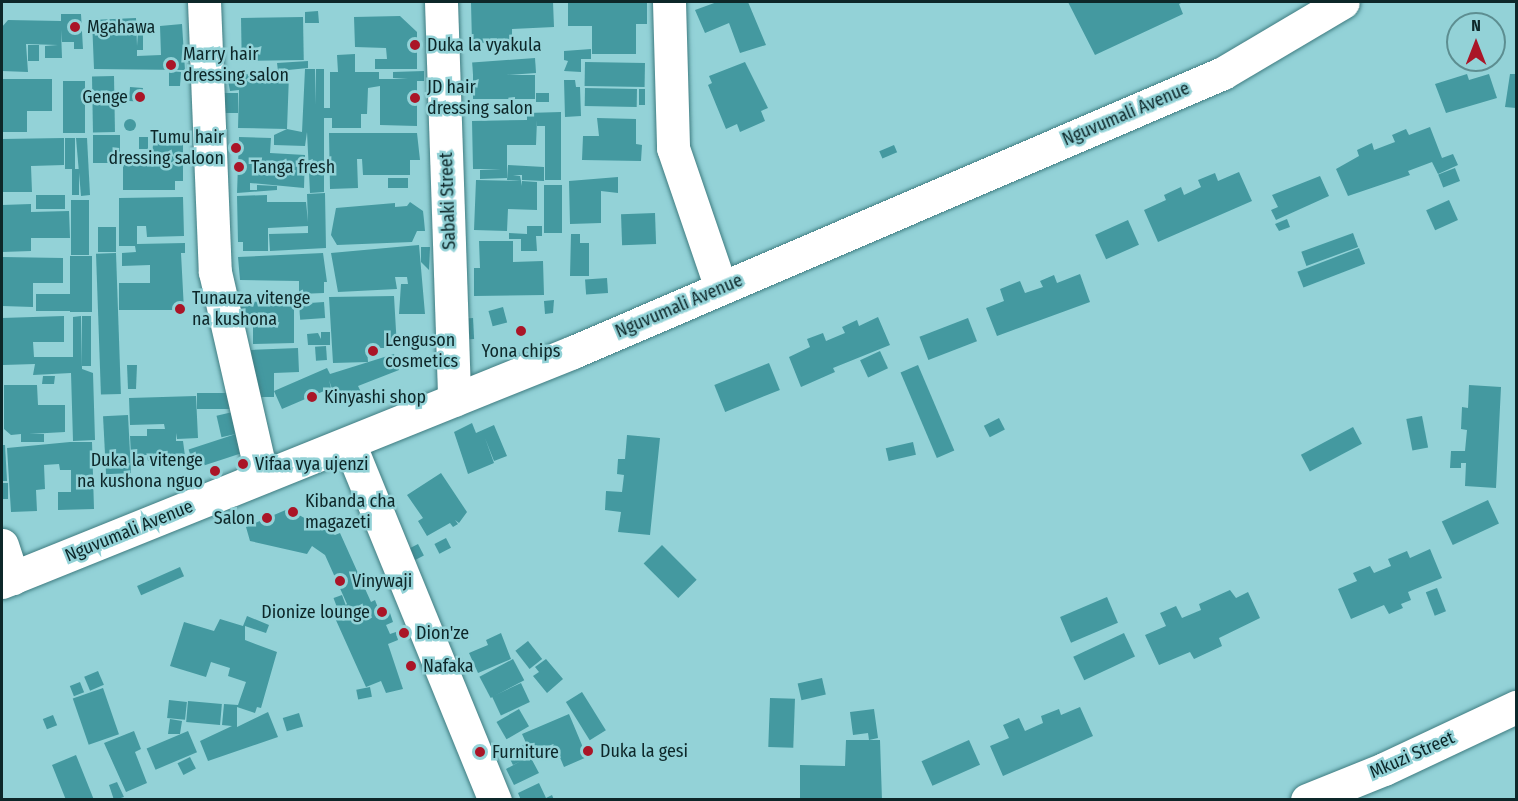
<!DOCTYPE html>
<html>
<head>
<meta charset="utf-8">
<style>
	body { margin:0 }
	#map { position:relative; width:1518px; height:801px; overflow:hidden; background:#93d2d7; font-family:"Fira Sans Condensed",sans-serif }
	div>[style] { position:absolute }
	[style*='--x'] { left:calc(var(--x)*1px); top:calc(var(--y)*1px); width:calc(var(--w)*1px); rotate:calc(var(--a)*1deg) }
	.building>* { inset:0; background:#4499a0; transform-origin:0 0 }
	.round { border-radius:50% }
	.roads { filter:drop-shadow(0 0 2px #3f7c81) drop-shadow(0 0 2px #3f7c81) }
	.minor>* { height:33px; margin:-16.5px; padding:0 16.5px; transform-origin:16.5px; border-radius:16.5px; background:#fff }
	.dots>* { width:16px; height:16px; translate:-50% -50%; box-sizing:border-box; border:3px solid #93d2d7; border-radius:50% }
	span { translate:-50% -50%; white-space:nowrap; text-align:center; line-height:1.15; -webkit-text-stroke:5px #93d2d7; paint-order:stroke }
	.poi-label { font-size:18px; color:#0d2729 }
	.left { translate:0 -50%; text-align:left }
	.right { translate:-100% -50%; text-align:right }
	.street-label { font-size:18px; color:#0d2729 }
	.frame { position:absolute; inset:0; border:3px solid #0d2729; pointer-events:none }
	.north { position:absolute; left:1446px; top:12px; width:60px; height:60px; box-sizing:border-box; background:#93d2d7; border:2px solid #5d8e91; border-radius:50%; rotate:0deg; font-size:16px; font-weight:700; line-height:24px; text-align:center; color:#0d2729 }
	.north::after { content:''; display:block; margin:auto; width:21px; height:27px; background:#aa1527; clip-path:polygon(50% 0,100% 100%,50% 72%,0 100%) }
</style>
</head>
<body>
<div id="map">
	<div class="building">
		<div style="clip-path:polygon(553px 2px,554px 27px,512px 29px,512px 42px,472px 43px,471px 3px)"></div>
		<div style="clip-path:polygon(568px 2px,647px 2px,647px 24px,636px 24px,636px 54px,592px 54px,592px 26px,568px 26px)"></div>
		<div style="clip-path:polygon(717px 2px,748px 2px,766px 45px,740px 53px,729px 23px,705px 33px,695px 10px)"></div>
		<div style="clip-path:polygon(1068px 2px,1183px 2px,1179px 4px,1183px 14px,1095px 55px)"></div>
		<div style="clip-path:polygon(318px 11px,319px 23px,305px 23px,305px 12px)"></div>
		<div style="clip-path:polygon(61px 14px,81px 14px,83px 49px,74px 49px,74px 42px,62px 42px,61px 30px,62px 58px,45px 58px,45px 46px,58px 45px,26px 44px,28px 72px,2px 71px,2px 27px,8px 20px,61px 21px)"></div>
		<div style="clip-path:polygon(400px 16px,417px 32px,417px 69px,375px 69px,375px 59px,387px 59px,386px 48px,355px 47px,354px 17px)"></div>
		<div style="left:303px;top:17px;width:43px;height:62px;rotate:89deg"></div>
		<div style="clip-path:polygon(136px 18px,137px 46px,138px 33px,143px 33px,143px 50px,137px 50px,137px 56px,161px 55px,160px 26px,182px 24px,185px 70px,94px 69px,92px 20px)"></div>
		<div style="left:39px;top:45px;width:16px;height:11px;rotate:90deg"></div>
		<div style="clip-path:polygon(591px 49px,591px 59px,581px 59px,581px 72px,564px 71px,568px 61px,564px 60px,564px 51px)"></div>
		<div style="clip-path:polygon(355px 54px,355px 72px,379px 72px,379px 79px,408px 79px,393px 78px,393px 72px,424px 71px,424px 81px,417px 81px,417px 126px,380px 125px,380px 86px,368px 88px,367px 114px,361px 114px,361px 128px,332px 128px,332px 118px,324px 118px,324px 192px,310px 193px,307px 132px,305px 146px,274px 145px,274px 135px,287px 129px,302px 132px,305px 69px,315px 69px,316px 105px,316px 69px,324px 69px,324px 108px,330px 108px,330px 72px,338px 72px,337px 55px)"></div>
		<div style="left:535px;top:58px;width:15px;height:63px;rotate:86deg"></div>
		<div style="clip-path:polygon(308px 61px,308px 68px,278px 71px,277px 63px)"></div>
		<div style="left:585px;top:62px;width:60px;height:24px;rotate:1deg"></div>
		<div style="clip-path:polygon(745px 62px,768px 108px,761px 111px,765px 121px,740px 132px,737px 124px,726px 129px,708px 85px,712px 83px,709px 76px)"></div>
		<div style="clip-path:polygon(169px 71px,181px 72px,180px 86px,169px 86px)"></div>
		<div style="clip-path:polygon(240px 74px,289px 75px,287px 129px,238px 128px,239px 90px,230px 91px,227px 75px,239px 75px,240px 87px)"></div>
		<div style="clip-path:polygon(1467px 74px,1469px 80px,1489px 74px,1497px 98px,1446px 113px,1435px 84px)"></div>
		<div style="clip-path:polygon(1510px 74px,1516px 74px,1516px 108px,1505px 107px)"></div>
		<div style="left:535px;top:75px;width:24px;height:62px;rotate:90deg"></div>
		<div style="left:114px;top:76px;width:56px;height:22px;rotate:89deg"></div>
		<div style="clip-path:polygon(2px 79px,52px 79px,52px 111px,27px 111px,27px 132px,2px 132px)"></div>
		<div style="clip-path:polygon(564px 80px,575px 80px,576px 87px,580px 87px,581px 116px,565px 117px)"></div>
		<div style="left:63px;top:81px;width:22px;height:52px"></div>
		<div style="left:130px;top:87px;width:13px;height:14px;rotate:4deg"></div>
		<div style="left:585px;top:88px;width:52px;height:18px;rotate:1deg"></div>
		<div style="left:639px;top:89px;width:6px;height:16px"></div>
		<div style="left:216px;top:93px;width:22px;height:20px"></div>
		<div style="left:549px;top:93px;width:9px;height:13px;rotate:90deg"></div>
		<div style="clip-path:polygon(561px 112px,561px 180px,545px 180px,545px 126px,537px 126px,537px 120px,536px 145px,507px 145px,507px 178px,480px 179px,480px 170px,501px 169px,473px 169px,472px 121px,527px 120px,527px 113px)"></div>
		<div style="clip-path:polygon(597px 118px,636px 119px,636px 144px,642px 145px,641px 161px,582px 160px,583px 136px,599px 136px)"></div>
		<div class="round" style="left:124px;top:119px;width:12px;height:12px"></div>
		<div style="clip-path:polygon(1430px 127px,1442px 158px,1453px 154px,1458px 165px,1438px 174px,1432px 162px,1408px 171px,1410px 175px,1348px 196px,1336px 169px,1359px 156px,1357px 150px,1372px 143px,1374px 150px,1395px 142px,1392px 135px,1406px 129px,1409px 135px)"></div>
		<div style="clip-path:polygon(329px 133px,417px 133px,420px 160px,410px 160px,410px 175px,363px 175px,362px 159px,357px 159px,358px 188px,330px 189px)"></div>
		<div style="clip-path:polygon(175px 134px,176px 141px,183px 141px,183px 181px,175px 181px,175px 190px,123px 190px,123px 165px,151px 165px,154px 135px)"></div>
		<div style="left:93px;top:135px;width:27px;height:28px"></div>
		<div style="left:139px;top:137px;width:9px;height:12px"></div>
		<div style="clip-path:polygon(239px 137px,271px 138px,270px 153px,305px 155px,304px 188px,250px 183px,250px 190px,257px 190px,257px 185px,277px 186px,277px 190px,237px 193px)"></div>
		<div style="clip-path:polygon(64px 138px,64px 165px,31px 166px,32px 192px,2px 192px,2px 139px)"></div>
		<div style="left:65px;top:138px;width:10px;height:31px"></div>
		<div style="clip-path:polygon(76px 138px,87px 138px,90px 195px,81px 196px)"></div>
		<div style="left:894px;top:145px;width:8px;height:16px;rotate:67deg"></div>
		<div style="clip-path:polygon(508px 165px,544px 167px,544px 181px,522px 180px,522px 175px,513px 175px,520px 176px,521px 181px,507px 180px)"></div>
		<div style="left:1455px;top:168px;width:14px;height:18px;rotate:69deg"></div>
		<div style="left:72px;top:169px;width:7px;height:26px"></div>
		<div style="clip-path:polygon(1239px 172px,1252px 201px,1158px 242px,1144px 210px,1166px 200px,1164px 195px,1181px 187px,1184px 195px,1201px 187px,1198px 180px,1215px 173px,1218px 181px)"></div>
		<div style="clip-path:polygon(1320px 176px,1329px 196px,1276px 220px,1271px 210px,1278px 207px,1272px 195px)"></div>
		<div style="clip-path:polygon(618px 177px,618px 193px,601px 191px,601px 223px,570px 224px,569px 181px)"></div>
		<div style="left:388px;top:178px;width:20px;height:10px"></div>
		<div style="clip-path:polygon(476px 180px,521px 181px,521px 186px,522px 181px,537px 182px,537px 210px,508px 209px,507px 231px,474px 230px)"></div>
		<div style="left:544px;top:185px;width:18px;height:48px"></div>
		<div style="clip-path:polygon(325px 193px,326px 248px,270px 251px,269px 234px,308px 233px,308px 226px,268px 228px,268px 251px,243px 251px,243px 242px,238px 242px,237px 196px,267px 195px,267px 202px,306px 202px,308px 222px,307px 194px)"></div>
		<div style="left:36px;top:195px;width:29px;height:14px"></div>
		<div style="clip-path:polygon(183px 197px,184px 236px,147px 237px,146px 226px,137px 226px,137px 244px,185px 243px,185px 253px,181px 253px,184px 310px,119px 310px,119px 283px,150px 283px,150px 265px,122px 266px,122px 253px,136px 252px,135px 246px,119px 246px,119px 198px)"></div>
		<div style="left:71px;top:200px;width:18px;height:55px"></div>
		<div style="left:1449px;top:200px;width:22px;height:25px;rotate:66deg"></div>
		<div style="clip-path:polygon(410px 202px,423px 211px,424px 220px,425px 231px,417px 231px,412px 242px,337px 245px,331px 235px,336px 208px,395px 203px,395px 207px,407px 206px)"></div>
		<div style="clip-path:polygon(31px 204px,31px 212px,69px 211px,70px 238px,31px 238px,31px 251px,2px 252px,2px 205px)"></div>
		<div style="left:655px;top:213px;width:31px;height:34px;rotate:88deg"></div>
		<div style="clip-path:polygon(1287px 219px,1290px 227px,1279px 231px,1275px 224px)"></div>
		<div style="left:1128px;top:220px;width:27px;height:36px;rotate:66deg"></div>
		<div style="clip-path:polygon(527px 226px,542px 226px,542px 236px,536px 236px,537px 251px,521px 251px,521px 239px,509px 239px,509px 233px,527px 234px)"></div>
		<div style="left:98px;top:227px;width:18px;height:25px"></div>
		<div style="left:1353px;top:233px;width:15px;height:55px;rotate:70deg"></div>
		<div style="clip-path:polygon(571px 234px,580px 234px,580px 243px,589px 243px,589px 276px,570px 276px)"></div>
		<div style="clip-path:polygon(479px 241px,513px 241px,513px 262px,543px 261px,544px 295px,474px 296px,474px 268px,480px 268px)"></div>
		<div style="clip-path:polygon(419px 245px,425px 314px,399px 314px,401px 284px,408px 284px,407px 277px,395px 277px,397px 289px,338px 292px,331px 253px)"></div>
		<div style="clip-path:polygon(421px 247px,430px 247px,429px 270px,421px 262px)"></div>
		<div style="left:1359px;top:248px;width:17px;height:66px;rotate:69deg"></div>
		<div style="left:116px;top:253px;width:141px;height:20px;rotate:88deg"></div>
		<div style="clip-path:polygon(323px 253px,327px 282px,324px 282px,324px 293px,299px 294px,299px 281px,240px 280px,238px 257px)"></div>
		<div style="left:70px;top:256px;width:22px;height:56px"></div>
		<div style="clip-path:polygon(2px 257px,63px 258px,63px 283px,33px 283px,33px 307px,2px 306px)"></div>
		<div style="clip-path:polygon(1080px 274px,1090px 302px,997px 336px,986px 308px,1004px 301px,1000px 289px,1020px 281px,1025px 293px,1043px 287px,1040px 281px,1054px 275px,1057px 283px)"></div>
		<div style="left:607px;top:278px;width:15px;height:22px;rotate:86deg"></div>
		<div style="left:36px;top:294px;width:34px;height:17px"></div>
		<div style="clip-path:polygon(394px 296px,397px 348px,367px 348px,368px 362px,333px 363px,329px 297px)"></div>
		<div style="clip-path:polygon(554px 300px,553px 313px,545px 314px,544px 301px)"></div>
		<div style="clip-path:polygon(294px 301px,294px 343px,253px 344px,253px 324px,238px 324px,238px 302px)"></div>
		<div style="left:324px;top:302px;width:16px;height:25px;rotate:86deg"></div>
		<div style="left:503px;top:307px;width:16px;height:15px;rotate:75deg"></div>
		<div style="clip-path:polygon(64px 316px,64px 342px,33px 342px,34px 357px,73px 357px,73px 317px,81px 316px,82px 369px,93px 373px,95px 440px,73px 441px,71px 373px,33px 375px,35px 364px,3px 365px,2px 318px)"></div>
		<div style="left:82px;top:316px;width:9px;height:50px"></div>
		<div style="clip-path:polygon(878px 317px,890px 345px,833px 368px,835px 372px,801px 387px,789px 357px,810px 347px,807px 339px,823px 333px,826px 341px,845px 333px,842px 327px,857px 320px,859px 326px)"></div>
		<div style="left:473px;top:318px;width:21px;height:13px;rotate:87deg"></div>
		<div style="left:968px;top:318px;width:25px;height:52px;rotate:69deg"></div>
		<div style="clip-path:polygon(321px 332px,330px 332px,330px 345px,308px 345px,307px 334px,318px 333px,321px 339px)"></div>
		<div style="left:326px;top:346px;width:14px;height:11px;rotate:86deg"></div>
		<div style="clip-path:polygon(298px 348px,299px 372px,274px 373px,274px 397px,252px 397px,251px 350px)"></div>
		<div style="left:880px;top:351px;width:19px;height:22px;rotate:65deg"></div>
		<div style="clip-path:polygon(394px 354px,399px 370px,358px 386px,361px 392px,341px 398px,339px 390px,329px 394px,328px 390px,332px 389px,329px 380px,331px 388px,282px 409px,274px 391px,327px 368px,330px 374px)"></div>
		<div style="left:769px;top:363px;width:29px;height:59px;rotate:68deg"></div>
		<div style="clip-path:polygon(127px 365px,137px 365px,136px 389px,128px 389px)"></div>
		<div style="left:918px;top:365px;width:93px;height:19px;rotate:67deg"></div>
		<div style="clip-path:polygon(43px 376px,55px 376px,54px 384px,42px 384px)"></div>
		<div style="clip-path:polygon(4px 385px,37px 385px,38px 405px,65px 405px,65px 432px,29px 434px,44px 434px,44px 442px,21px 442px,21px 434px,11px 435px,4px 429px)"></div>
		<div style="clip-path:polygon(1469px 385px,1501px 387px,1496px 488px,1465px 486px,1466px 463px,1461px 463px,1461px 468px,1450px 468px,1451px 451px,1465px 451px,1467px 430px,1461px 429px,1462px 407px,1468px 408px)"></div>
		<div style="left:234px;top:393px;width:16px;height:37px;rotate:90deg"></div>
		<div style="clip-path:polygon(196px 396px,198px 438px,177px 439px,176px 433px,176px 441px,183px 441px,185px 456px,166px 459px,165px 450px,166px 461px,148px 461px,147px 455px,131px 455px,130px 436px,147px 436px,147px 429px,165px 429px,164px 424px,130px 425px,129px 398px)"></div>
		<div style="left:237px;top:411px;width:22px;height:21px;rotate:77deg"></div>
		<div style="left:128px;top:415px;width:58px;height:25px;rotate:87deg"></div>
		<div style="left:1422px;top:416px;width:32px;height:16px;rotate:79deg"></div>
		<div style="left:999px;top:418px;width:13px;height:17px;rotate:63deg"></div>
		<div style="clip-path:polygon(472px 423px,476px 433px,494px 425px,507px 456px,494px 461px,485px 438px,494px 463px,468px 474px,454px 432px)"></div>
		<div style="left:1353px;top:427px;width:19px;height:59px;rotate:62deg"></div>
		<div style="left:239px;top:433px;width:20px;height:53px;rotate:72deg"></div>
		<div style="clip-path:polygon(627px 435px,660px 438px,650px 535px,618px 532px,621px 512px,605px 510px,606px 491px,622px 492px,624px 475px,617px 474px,618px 459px,625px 459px)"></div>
		<div style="clip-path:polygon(70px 442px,92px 442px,94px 509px,58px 510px,58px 492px,71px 492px,71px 470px,60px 470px,59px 464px,44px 465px,45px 489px,36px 490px,37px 511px,11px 512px,7px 448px)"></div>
		<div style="left:913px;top:442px;width:13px;height:28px;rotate:77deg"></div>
		<div style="clip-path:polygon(2px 445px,5px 445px,7px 481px,2px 481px)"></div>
		<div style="clip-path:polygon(441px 473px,467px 512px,459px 523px,455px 520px,458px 524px,453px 527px,450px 523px,427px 536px,418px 521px,423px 518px,407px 495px)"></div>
		<div style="left:2px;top:483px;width:6px;height:16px"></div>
		<div style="left:1488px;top:500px;width:26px;height:51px;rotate:65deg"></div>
		<div style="clip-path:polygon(295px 506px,299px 515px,335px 535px,340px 533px,371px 602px,375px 600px,380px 613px,389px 610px,393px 622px,386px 625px,390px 634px,396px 632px,398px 640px,388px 644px,403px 689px,386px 693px,381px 681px,366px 687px,335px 618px,353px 611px,344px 613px,343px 608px,347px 604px,325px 555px,312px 546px,307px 554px,250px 541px,246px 527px)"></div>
		<div style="left:446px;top:538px;width:11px;height:13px;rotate:63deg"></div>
		<div style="left:418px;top:544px;width:13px;height:13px;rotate:63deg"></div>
		<div style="left:662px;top:545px;width:49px;height:26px;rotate:45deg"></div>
		<div style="clip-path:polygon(1430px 549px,1442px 578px,1408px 592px,1411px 600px,1401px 604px,1403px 608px,1389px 614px,1384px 605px,1351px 619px,1338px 589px,1357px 581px,1353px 573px,1370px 566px,1374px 573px,1391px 566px,1388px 559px,1407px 551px,1410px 558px)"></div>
		<div style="left:180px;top:567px;width:10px;height:47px;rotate:66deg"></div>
		<div style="left:1437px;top:588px;width:25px;height:12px;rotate:69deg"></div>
		<div style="clip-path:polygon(1230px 590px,1236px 598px,1248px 592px,1260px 618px,1219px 638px,1222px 646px,1194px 659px,1190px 652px,1159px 665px,1145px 635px,1166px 626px,1160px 613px,1176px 606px,1182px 618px,1201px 610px,1199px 604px)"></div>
		<div style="left:342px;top:595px;width:12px;height:9px;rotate:70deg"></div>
		<div style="left:1107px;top:597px;width:28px;height:51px;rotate:67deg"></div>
		<div style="clip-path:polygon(247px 616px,269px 625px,266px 633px,245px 626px,245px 640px,277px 652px,261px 708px,257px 707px,255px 713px,237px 707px,237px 727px,268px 712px,278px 737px,208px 761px,200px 741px,232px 726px,222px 725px,224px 704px,238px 705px,246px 682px,228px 676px,230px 668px,211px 662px,206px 677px,170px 666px,184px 622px,214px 631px,220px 619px,243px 626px)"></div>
		<div style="clip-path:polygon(501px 633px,511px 659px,478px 673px,469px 653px,476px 650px,480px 659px,476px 650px,488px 645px,486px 640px)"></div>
		<div style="left:1124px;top:633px;width:26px;height:56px;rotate:65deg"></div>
		<div style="left:528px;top:641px;width:23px;height:16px;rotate:52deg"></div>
		<div style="left:513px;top:659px;width:24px;height:38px;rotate:62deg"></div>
		<div style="clip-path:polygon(546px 659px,563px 679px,547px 693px,533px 676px,539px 672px,535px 667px)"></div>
		<div style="left:98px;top:671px;width:15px;height:15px;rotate:67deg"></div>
		<div style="left:822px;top:678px;width:17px;height:25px;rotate:77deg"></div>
		<div style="left:80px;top:682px;width:11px;height:11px;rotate:68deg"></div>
		<div style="left:521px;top:683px;width:21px;height:32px;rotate:65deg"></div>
		<div style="left:370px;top:687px;width:10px;height:14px;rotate:79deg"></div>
		<div style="left:103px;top:688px;width:49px;height:32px;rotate:71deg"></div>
		<div style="left:582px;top:692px;width:45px;height:19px;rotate:58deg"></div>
		<div style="left:770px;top:698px;width:25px;height:49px;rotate:2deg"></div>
		<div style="left:169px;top:700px;width:18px;height:18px;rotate:6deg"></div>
		<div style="left:188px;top:701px;width:34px;height:21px;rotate:5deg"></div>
		<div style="clip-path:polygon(1080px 707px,1093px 736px,1003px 776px,990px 746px,1009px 738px,1003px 725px,1019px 718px,1025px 731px,1043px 723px,1041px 716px,1059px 709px,1061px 715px)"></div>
		<div style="left:519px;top:709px;width:20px;height:26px;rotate:60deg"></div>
		<div style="clip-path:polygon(874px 709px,878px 738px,869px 740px,868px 733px,853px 735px,850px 712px)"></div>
		<div style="left:299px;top:713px;width:14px;height:17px;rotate:73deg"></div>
		<div style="clip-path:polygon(569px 714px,587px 757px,564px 767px,556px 748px,533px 758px,522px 734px)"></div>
		<div style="left:53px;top:715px;width:11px;height:11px;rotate:68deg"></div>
		<div style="clip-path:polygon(170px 719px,182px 721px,180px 734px,168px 734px)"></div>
		<div style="clip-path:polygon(134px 731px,141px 749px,135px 752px,147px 783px,126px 792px,104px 743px)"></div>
		<div style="left:188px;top:731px;width:23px;height:45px;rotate:67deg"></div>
		<div style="clip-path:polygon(846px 740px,880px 740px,882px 800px,800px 800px,800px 765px,845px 766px)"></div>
		<div style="left:969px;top:740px;width:27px;height:52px;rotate:66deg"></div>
		<div style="clip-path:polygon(524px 745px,539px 773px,514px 785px,506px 769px,521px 761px,513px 765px,507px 753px)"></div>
		<div style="clip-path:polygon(76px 755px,94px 800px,66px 800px,52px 765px)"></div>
		<div style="left:190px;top:757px;width:13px;height:14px;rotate:63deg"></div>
		<div style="clip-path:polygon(117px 782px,124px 797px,114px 800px,109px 785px)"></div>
		<div style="clip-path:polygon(539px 783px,546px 798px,552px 795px,554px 800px,521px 800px,518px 793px)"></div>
	</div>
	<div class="roads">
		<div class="minor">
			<div style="--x:204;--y:2;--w:270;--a:87.7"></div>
			<div style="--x:215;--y:272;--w:210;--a:77.1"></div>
			<div style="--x:441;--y:2;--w:398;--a:88.1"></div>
			<div style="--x:669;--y:2;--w:146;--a:88.4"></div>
			<div style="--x:673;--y:148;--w:148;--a:71.1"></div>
			<div style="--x:349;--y:443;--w:386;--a:67.8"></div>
			<div style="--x:2;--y:545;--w:35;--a:72"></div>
			<div style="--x:2;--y:582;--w:616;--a:-21.94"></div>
			<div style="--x:573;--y:352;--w:707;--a:-23.23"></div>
			<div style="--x:1223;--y:73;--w:139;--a:-30.6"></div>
			<div style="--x:1307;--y:800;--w:83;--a:-21.9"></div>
			<div style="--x:1384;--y:769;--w:146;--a:-25.2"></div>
		</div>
	</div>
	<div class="dots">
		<div style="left:75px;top:27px;background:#aa1527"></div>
		<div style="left:415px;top:45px;background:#aa1527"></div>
		<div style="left:171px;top:65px;background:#aa1527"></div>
		<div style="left:140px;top:97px;background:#aa1527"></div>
		<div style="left:415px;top:98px;background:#aa1527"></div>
		<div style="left:236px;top:148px;background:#aa1527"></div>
		<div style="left:239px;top:167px;background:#aa1527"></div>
		<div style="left:180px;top:309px;background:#aa1527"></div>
		<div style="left:521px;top:331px;background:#aa1527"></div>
		<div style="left:373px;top:351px;background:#aa1527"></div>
		<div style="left:312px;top:397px;background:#aa1527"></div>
		<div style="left:243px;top:464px;background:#aa1527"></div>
		<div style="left:215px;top:471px;background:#aa1527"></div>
		<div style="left:293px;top:512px;background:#aa1527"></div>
		<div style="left:267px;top:518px;background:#aa1527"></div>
		<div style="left:340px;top:581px;background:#aa1527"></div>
		<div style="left:382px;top:612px;background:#aa1527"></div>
		<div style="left:404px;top:633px;background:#aa1527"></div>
		<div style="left:411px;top:666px;background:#aa1527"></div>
		<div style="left:588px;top:751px;background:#aa1527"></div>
		<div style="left:480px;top:752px;background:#aa1527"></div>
	</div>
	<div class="poi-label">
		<span class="left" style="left:87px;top:27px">Mgahawa</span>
		<span class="left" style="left:427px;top:45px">Duka la vyakula</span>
		<span class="left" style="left:183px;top:65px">Marry hair<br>dressing salon</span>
		<span class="left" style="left:427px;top:98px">JD hair<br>dressing salon</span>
		<span class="right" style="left:128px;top:97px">Genge</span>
		<span class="right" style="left:224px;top:148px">Tumu hair<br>dressing saloon</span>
		<span class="left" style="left:251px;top:167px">Tanga fresh</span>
		<span class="left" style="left:192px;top:309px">Tunauza vitenge<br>na kushona</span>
		<span class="left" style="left:385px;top:351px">Lenguson<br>cosmetics</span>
		<span style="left:521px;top:351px">Yona chips</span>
		<span class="left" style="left:324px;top:397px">Kinyashi shop</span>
		<span class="right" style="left:203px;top:471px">Duka la vitenge<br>na kushona nguo</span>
		<span class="left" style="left:255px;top:464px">Vifaa vya ujenzi</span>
		<span class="left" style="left:305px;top:512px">Kibanda cha<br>magazeti</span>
		<span class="right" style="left:255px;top:518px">Salon</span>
		<span class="left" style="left:352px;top:581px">Vinywaji</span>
		<span class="right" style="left:370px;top:612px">Dionize lounge</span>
		<span class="left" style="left:416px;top:633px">Dion'ze</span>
		<span class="left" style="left:423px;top:666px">Nafaka</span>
		<span class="left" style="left:600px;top:751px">Duka la gesi</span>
		<span class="left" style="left:492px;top:752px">Furniture</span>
	</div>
	<div class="street-label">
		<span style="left:1126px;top:114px;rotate:-23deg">Nguvumali Avenue</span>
		<span style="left:448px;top:201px;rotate:-92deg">Sabaki Street</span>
		<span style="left:679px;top:306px;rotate:-23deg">Nguvumali Avenue</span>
		<span style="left:129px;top:531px;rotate:-22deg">Nguvumali Avenue</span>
		<span style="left:1412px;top:755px;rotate:-24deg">Mkuzi Street</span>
	</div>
	<div class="frame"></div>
	<div class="north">N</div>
</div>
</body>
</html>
